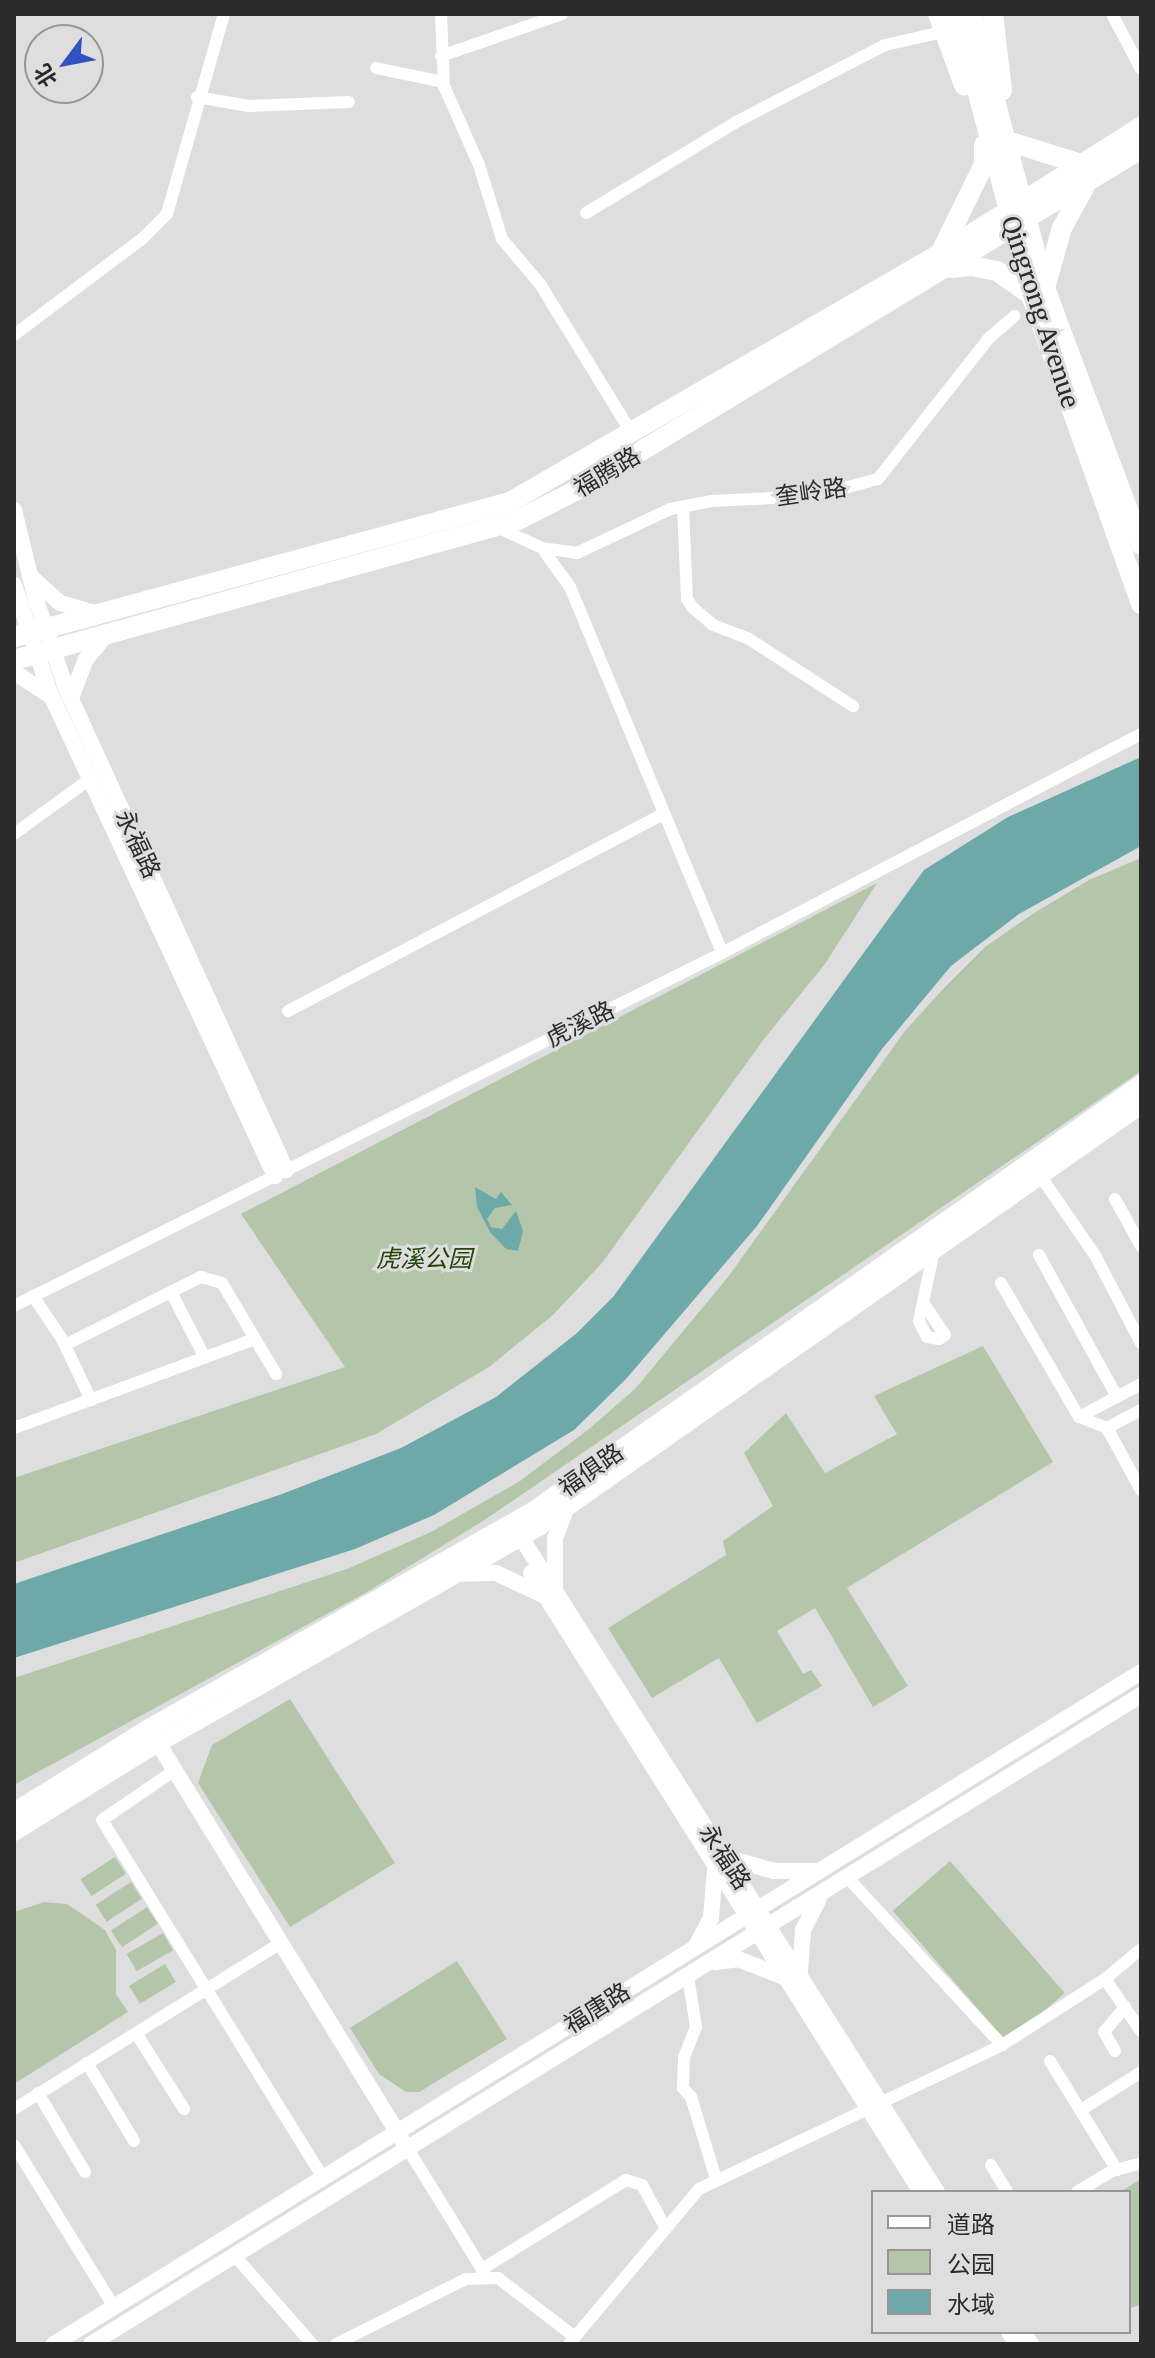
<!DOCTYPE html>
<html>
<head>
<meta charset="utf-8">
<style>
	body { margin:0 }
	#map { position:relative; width:1155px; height:2358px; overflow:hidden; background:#dededf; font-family:Merriweather,"Noto Sans SC",serif }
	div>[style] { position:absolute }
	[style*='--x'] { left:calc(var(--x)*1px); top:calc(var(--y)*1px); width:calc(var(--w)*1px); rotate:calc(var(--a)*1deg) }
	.green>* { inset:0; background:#b3c6a9; transform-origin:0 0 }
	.water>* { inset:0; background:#6ea9a9 }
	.minor>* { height:12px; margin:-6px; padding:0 6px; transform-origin:6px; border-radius:6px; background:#fff }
	.tertiary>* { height:16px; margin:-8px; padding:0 8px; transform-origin:8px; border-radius:8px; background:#fff }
	.secondary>* { height:18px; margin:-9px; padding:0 9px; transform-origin:9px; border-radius:9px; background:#fff }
	.primary>* { height:20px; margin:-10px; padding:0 10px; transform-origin:10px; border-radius:10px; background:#fff }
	span { translate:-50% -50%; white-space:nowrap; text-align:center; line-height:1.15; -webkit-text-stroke:6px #dededf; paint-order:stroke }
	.street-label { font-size:24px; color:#2b2b2c }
	.park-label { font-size:24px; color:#244409; font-style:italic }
	.frame { position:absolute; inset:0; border:16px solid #2b2b2c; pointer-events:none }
	.legend { position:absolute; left:871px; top:2190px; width:260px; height:144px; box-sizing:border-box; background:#dededf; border:2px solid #969697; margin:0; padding:10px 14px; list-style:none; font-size:24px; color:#2b2b2c }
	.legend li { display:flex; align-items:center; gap:16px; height:40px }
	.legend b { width:40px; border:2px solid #969697 }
	.north { position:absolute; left:24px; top:24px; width:80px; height:80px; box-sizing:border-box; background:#dededf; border:2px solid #969697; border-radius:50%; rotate:238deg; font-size:22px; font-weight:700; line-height:32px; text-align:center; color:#2b2b2c }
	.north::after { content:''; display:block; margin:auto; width:28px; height:36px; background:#3251c2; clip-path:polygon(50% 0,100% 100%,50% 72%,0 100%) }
</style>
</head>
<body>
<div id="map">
	<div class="green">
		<div style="clip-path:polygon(1141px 858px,1141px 1071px,483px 1521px,367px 1592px,14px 1785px,14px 1678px,347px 1569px,431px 1532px,520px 1481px,589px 1429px,635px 1389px,728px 1277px,905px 1031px,943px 989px,985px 947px,1034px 913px,1089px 880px)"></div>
		<div style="clip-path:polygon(877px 883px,825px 964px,764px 1039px,602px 1263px,553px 1315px,489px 1367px,376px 1434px,14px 1563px,14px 1478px,345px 1367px,241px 1214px)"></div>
		<div style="clip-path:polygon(983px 1346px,1053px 1462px,847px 1588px,908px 1686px,873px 1707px,815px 1608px,777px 1631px,803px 1674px,811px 1670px,822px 1686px,757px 1723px,719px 1658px,652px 1698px,608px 1628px,726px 1555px,723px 1541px,773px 1506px,744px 1453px,786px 1413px,825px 1473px,897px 1434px,874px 1396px)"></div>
		<div style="clip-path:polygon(290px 1699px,395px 1863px,290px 1927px,198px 1783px,212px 1745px)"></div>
		<div style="left:115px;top:1857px;width:20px;height:41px;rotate:57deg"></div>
		<div style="left:950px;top:1861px;width:175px;height:76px;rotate:49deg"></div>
		<div style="left:131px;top:1882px;width:20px;height:42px;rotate:57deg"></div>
		<div style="clip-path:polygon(44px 1902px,67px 1904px,105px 1930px,116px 1950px,116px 1994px,128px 2012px,14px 2084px,14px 1912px)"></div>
		<div style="left:147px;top:1907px;width:20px;height:43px;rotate:57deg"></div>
		<div style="left:163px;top:1933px;width:20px;height:42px;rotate:60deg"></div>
		<div style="clip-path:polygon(457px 1961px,507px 2039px,419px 2092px,406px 2092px,379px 2074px,350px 2028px)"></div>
		<div style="left:165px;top:1964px;width:21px;height:42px;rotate:59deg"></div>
		<div style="clip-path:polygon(1141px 2179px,1141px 2305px,1129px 2308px,1129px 2192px,1120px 2192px)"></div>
	</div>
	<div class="water">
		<div style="clip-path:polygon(1141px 757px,1141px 846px,1019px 914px,951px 966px,882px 1049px,757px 1226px,626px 1379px,574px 1430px,434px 1515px,355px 1549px,14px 1658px,14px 1584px,282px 1494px,401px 1448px,496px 1397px,577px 1333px,613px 1297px,924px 870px,1008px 817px)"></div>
		<div style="clip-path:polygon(475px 1187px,496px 1199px,501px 1192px,512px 1205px,495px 1208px,487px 1219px,491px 1227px,502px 1229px,516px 1211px,523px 1231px,518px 1251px,506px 1249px,490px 1232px,477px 1207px)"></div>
	</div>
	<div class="minor">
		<div style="--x:441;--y:14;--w:72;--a:87.6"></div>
		<div style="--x:444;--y:86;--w:86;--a:66.1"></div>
		<div style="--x:479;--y:165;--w:77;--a:72.7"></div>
		<div style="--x:502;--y:239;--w:59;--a:49.8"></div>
		<div style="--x:540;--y:284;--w:177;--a:58.4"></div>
		<div style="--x:1112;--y:14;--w:62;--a:62.2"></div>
		<div style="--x:441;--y:56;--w:128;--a:-19.1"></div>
		<div style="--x:376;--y:68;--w:68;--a:11.8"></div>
		<div style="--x:197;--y:97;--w:53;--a:9.8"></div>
		<div style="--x:249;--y:106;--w:100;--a:-2.3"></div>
		<div style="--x:586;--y:213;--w:175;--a:-31.2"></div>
		<div style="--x:736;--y:122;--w:168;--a:-27.3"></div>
		<div style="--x:885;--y:45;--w:59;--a:-12.6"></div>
		<div style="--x:14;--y:335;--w:161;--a:-36.9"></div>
		<div style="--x:143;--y:238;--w:34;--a:-45"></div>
		<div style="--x:167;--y:214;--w:208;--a:-74.1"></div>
		<div style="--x:683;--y:507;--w:92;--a:87.5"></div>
		<div style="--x:687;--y:599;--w:11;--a:56"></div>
		<div style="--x:693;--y:608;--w:26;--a:40"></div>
		<div style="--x:713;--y:625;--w:39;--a:21"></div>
		<div style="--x:749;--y:639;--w:124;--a:32.8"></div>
		<div style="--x:497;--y:527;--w:50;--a:25"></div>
		<div style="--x:542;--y:548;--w:48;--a:54.3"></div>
		<div style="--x:570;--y:587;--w:396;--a:67.4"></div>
		<div style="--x:542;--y:548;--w:35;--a:8"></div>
		<div style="--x:577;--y:553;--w:103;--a:-25.3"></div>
		<div style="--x:670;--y:509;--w:43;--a:-10.8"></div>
		<div style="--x:712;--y:501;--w:103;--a:-2.8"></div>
		<div style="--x:815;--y:496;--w:65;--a:-15.1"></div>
		<div style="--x:878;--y:479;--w:178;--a:-51.8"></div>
		<div style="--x:988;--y:339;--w:35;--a:-41"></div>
		<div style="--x:14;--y:834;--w:94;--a:-35.9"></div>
		<div style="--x:288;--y:1011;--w:424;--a:-27.7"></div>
		<div style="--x:1037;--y:1171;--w:104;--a:55.5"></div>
		<div style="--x:1096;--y:1257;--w:97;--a:62.4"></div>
		<div style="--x:1115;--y:1199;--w:54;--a:61"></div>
		<div style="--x:1039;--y:1255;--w:162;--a:61.2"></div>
		<div style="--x:1001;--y:1283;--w:155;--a:59.8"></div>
		<div style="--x:1079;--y:1417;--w:30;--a:21"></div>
		<div style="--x:1107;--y:1428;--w:71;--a:61.3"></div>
		<div style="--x:171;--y:1292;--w:74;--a:62.7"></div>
		<div style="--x:33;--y:1296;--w:52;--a:56"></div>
		<div style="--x:62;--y:1339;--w:68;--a:64.6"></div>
		<div style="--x:924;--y:1304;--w:37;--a:56"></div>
		<div style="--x:945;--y:1335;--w:7;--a:146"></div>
		<div style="--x:939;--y:1339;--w:12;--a:-171"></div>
		<div style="--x:927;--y:1337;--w:18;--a:-117"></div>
		<div style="--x:919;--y:1321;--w:73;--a:-78.1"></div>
		<div style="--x:14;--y:1306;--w:791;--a:-26.5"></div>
		<div style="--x:722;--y:953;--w:473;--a:-27.6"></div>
		<div style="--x:65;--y:1345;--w:152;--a:-26.6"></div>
		<div style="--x:201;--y:1277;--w:22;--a:16"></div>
		<div style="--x:222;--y:1283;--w:106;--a:59.3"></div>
		<div style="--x:1079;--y:1417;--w:70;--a:-28"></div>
		<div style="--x:14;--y:1428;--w:257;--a:-20.3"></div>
		<div style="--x:1107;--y:1428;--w:38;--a:-28"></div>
		<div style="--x:175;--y:1770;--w:88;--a:145.6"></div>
		<div style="--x:102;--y:1820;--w:421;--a:58.3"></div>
		<div style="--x:847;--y:1877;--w:229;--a:47.3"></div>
		<div style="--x:688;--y:1976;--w:52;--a:81.1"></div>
		<div style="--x:696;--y:2027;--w:32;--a:112"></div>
		<div style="--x:684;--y:2057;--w:31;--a:92"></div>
		<div style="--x:683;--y:2088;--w:12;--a:48"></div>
		<div style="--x:691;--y:2097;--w:86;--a:73"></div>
		<div style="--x:1105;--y:1979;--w:63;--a:55.3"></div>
		<div style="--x:136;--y:2033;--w:90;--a:57.7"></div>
		<div style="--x:1115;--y:2051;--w:22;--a:-120"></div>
		<div style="--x:1104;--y:2032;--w:33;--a:-50"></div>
		<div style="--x:1050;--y:2061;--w:128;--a:58.4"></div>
		<div style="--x:87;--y:2063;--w:91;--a:58.9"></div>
		<div style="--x:38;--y:2093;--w:92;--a:59.3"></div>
		<div style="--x:14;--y:2109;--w:314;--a:-31.9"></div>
		<div style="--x:1081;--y:2110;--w:71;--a:-32.3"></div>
		<div style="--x:14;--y:2145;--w:190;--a:58.3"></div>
		<div style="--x:408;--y:2149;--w:149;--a:58.4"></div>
		<div style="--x:991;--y:2165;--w:31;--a:59"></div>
		<div style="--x:1077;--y:2192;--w:41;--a:-31"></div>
		<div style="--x:1112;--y:2171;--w:30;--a:-15"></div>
		<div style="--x:235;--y:2256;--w:117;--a:48.8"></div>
		<div style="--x:482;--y:2269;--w:169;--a:-31.7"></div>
		<div style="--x:626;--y:2180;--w:17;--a:17"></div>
		<div style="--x:642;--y:2185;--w:46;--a:61.2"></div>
		<div style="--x:336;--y:2344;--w:145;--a:-26.6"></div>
		<div style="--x:466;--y:2279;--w:32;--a:-2"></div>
		<div style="--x:498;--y:2278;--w:97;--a:37.5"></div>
		<div style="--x:569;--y:2344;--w:202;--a:-50"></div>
		<div style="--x:699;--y:2189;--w:335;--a:-25.4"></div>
		<div style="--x:1002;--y:2045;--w:122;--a:-32.7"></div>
		<div style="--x:1105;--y:1979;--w:47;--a:-39.8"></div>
	</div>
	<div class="tertiary">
		<div style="--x:14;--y:510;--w:93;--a:76.3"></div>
		<div style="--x:36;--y:600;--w:93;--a:71.2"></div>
		<div style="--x:66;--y:688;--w:530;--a:65.47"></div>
		<div style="--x:30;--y:576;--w:40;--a:42"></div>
		<div style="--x:60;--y:603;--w:35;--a:16"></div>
		<div style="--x:14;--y:585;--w:114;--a:71.6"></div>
		<div style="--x:50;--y:693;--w:533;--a:65.02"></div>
		<div style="--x:14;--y:672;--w:42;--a:33.3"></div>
		<div style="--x:71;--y:698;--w:42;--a:-69"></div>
		<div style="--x:86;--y:659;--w:31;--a:-50"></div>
		<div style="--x:515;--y:1528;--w:787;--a:57.56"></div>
		<div style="--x:531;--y:1573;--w:732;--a:57.79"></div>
		<div style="--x:458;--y:1574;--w:38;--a:-2"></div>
		<div style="--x:496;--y:1573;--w:50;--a:25"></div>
		<div style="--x:555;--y:1589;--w:51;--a:-90"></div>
		<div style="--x:555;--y:1538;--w:33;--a:-69"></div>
		<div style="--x:153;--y:1735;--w:477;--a:58.4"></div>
		<div style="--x:725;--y:1857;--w:51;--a:15.9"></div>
		<div style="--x:774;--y:1871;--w:43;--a:0"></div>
		<div style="--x:696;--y:1946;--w:32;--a:-62"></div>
		<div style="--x:711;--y:1918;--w:49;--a:-85.3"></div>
		<div style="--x:715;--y:1962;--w:23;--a:-7"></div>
		<div style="--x:738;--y:1959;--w:49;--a:21.4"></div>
		<div style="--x:800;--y:1971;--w:41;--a:-85.8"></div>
		<div style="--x:803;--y:1930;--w:35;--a:-63"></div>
		<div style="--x:1009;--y:2332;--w:14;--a:56"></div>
		<div style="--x:1023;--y:2332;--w:14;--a:56"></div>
		<div style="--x:54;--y:2344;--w:1278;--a:-31.72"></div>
		<div style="--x:91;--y:2344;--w:1234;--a:-31.72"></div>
	</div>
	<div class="secondary">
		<div style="--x:14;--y:1812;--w:159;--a:-31.9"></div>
		<div style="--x:149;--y:1728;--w:439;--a:-29.5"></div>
		<div style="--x:531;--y:1512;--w:745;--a:-35.06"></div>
		<div style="--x:14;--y:1832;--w:158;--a:-31.8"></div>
		<div style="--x:148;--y:1749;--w:451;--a:-29.6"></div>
		<div style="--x:540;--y:1526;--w:734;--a:-35.01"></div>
	</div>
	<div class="primary">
		<div style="--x:938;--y:14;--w:76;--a:69.9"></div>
		<div style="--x:957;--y:14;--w:291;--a:75.2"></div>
		<div style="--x:1031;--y:295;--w:328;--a:70.4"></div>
		<div style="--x:972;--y:14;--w:284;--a:75.1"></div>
		<div style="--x:1045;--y:288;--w:274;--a:69.5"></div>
		<div style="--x:993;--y:14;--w:77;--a:83.2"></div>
		<div style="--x:1004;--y:140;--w:81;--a:17.3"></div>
		<div style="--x:940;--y:254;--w:100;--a:-63.9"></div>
		<div style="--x:984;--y:164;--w:19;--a:-90"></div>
		<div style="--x:952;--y:268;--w:19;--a:-6"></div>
		<div style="--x:971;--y:266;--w:26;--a:11"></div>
		<div style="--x:997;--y:271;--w:42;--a:35.2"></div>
		<div style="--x:1045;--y:288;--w:62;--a:-74.2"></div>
		<div style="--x:1062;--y:228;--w:46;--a:-61.2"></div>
		<div style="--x:14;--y:637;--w:514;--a:-15.23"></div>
		<div style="--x:510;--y:502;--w:496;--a:-30"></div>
		<div style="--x:940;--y:254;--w:238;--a:-32.3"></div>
		<div style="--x:14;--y:660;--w:523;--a:-15.52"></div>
		<div style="--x:518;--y:520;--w:64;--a:-27"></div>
		<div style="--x:575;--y:491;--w:661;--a:-31.14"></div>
	</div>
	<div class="street-label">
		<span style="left:1040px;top:312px;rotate:72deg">Qingrong Avenue</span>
		<span style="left:607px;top:472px;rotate:-31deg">福腾路</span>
		<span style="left:811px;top:492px;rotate:-8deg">奎岭路</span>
		<span style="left:138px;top:844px;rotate:65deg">永福路</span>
		<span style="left:580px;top:1024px;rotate:-26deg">虎溪路</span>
		<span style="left:591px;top:1470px;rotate:-35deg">福俱路</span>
		<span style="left:725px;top:1857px;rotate:57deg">永福路</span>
		<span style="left:597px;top:2008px;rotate:-32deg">福唐路</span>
	</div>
	<div class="park-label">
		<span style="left:424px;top:1259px">虎溪公园</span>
	</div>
	<div class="frame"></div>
	<ul class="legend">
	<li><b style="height:10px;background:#fff"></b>道路</li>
	<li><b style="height:22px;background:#b3c6a9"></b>公园</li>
	<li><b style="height:22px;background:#6ea9a9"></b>水域</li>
	</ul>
	<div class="north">北</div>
</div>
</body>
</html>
